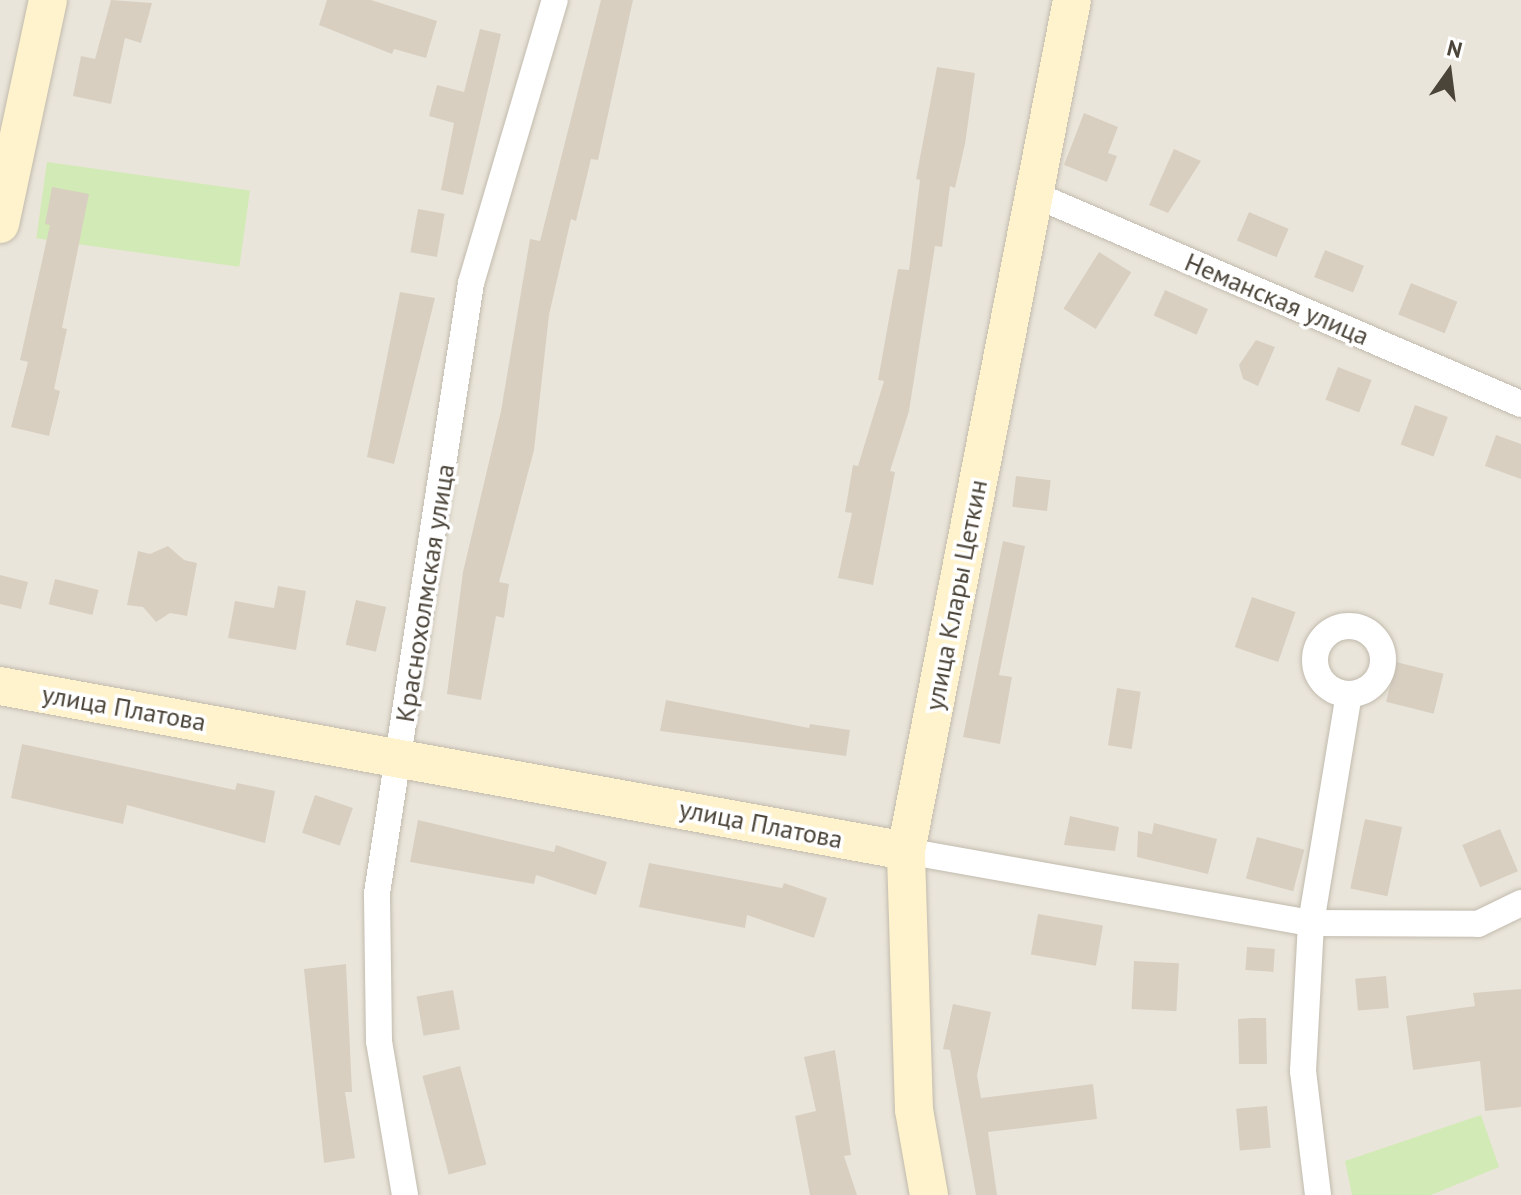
<!DOCTYPE html>
<html>
<head>
<meta charset="utf-8">
<style>
	body { margin:0 }
	#map { position:relative; width:1521px; height:1195px; overflow:hidden; background:#f6f3ec; font-family:"PT Sans",sans-serif }
	div>[style] { position:absolute }
	[style*='--x'] { left:calc(var(--x)*1px); top:calc(var(--y)*1px); width:calc(var(--w)*1px); rotate:calc(var(--a)*1deg) }
	.residential>* { inset:0; background:#eae5da; transform-origin:0 0 }
	.green>* { inset:0; background:#d2eab5; transform-origin:0 0 }
	.building>* { inset:0; background:#d8cfc1; transform-origin:0 0 }
	.roads { filter:drop-shadow(0 0 2px #c2bbae) drop-shadow(0 0 2px #c2bbae) }
	.street>* { height:26px; margin:-13px; padding:0 13px; transform-origin:13px; border-radius:13px; background:#fff }
	.street>.ring { margin:-13px; padding:0; box-sizing:content-box; background:none; border:26px solid #fff; border-radius:50% }
	.secondary>* { height:38px; margin:-19px; padding:0 19px; transform-origin:19px; border-radius:19px; background:#fff3cd }
	span { translate:-50% -50%; white-space:nowrap; text-align:center; line-height:1.15; -webkit-text-stroke:7px #fff; paint-order:stroke }
	.street-label { font-size:26px; color:#4b4439 }
	.north { position:absolute; left:1409px; top:32px; width:80px; height:80px; -webkit-text-stroke:6px #fff; paint-order:stroke; rotate:14deg; font-size:22px; font-weight:700; line-height:32px; text-align:center; color:#4b4439 }
	.north::after { content:''; display:block; margin:auto; width:28px; height:36px; background:#4b4439; clip-path:polygon(50% 0,100% 100%,50% 72%,0 100%) }
</style>
</head>
<body>
<div id="map">
	<div class="residential">
		<div style="left:0;top:0;width:1521px;height:1195px"></div>
	</div>
	<div class="green">
		<div style="left:47px;top:162px;width:205px;height:77px;rotate:8deg"></div>
		<div style="clip-path:polygon(1481px 1115px,1499px 1167px,1431px 1195px,1352px 1195px,1345px 1161px)"></div>
	</div>
	<div class="building">
		<div style="clip-path:polygon(111px 0,152px 3px,141px 43px,125px 38px,111px 104px,73px 96px,81px 56px,95px 59px)"></div>
		<div style="clip-path:polygon(327px 0,371px 0,437px 21px,426px 58px,394px 49px,392px 54px,319px 25px)"></div>
		<div style="clip-path:polygon(601px 0,633px 0,598px 160px,591px 159px,576px 221px,571px 219px,549px 315px,534px 450px,499px 582px,509px 584px,504px 618px,496px 616px,481px 700px,447px 694px,463px 572px,501px 411px,530px 239px,540px 241px)"></div>
		<div style="clip-path:polygon(480px 29px,501px 34px,463px 195px,441px 190px,454px 123px,429px 116px,437px 85px,464px 92px)"></div>
		<div style="clip-path:polygon(937px 67px,975px 73px,965px 144px,955px 188px,950px 186px,942px 247px,935px 246px,909px 411px,890px 471px,895px 472px,873px 585px,838px 578px,852px 513px,845px 512px,853px 465px,858px 466px,884px 381px,878px 380px,898px 269px,909px 270px,920px 180px,916px 179px)"></div>
		<div style="clip-path:polygon(1084px 113px,1118px 127px,1108px 153px,1117px 156px,1107px 182px,1064px 165px)"></div>
		<div style="clip-path:polygon(1174px 149px,1201px 161px,1168px 213px,1149px 205px)"></div>
		<div style="clip-path:polygon(52px 187px,89px 194px,62px 328px,67px 329px,54px 389px,60px 391px,49px 436px,11px 427px,28px 362px,20px 360px,50px 225px,45px 224px)"></div>
		<div style="left:418px;top:209px;width:27px;height:44px;rotate:10deg"></div>
		<div style="left:1249px;top:212px;width:43px;height:31px;rotate:23deg"></div>
		<div style="left:1325px;top:250px;width:42px;height:29px;rotate:22deg"></div>
		<div style="left:1099px;top:252px;width:38px;height:67px;rotate:32deg"></div>
		<div style="left:1411px;top:283px;width:50px;height:34px;rotate:22deg"></div>
		<div style="left:1165px;top:290px;width:47px;height:28px;rotate:24deg"></div>
		<div style="clip-path:polygon(400px 292px,435px 298px,394px 464px,367px 457px)"></div>
		<div style="clip-path:polygon(1256px 340px,1275px 347px,1258px 386px,1243px 379px,1239px 365px)"></div>
		<div style="left:1338px;top:367px;width:36px;height:35px;rotate:21deg"></div>
		<div style="left:1415px;top:405px;width:35px;height:42px;rotate:20deg"></div>
		<div style="clip-path:polygon(1496px 435px,1521px 444px,1521px 479px,1485px 466px)"></div>
		<div style="left:1016px;top:476px;width:35px;height:31px;rotate:7deg"></div>
		<div style="clip-path:polygon(1003px 541px,1025px 546px,999px 675px,1012px 677px,1000px 744px,963px 737px)"></div>
		<div style="clip-path:polygon(168px 546px,184px 560px,197px 563px,187px 616px,170px 613px,156px 622px,143px 607px,127px 605px,138px 551px,150px 554px)"></div>
		<div style="clip-path:polygon(0 575px,28px 582px,21px 609px,0 604px)"></div>
		<div style="left:55px;top:579px;width:45px;height:26px;rotate:14deg"></div>
		<div style="clip-path:polygon(278px 586px,306px 591px,296px 650px,228px 638px,235px 601px,274px 608px)"></div>
		<div style="left:1252px;top:597px;width:46px;height:53px;rotate:19deg"></div>
		<div style="left:356px;top:600px;width:31px;height:46px;rotate:13deg"></div>
		<div style="left:1396px;top:662px;width:49px;height:41px;rotate:14deg"></div>
		<div style="left:1117px;top:688px;width:24px;height:58px;rotate:9deg"></div>
		<div style="clip-path:polygon(666px 700px,809px 728px,810px 724px,850px 730px,846px 756px,660px 731px)"></div>
		<div style="clip-path:polygon(22px 744px,235px 790px,237px 783px,275px 791px,265px 843px,127px 805px,123px 824px,11px 798px)"></div>
		<div style="left:315px;top:795px;width:40px;height:40px;rotate:19deg"></div>
		<div style="clip-path:polygon(1070px 816px,1119px 827px,1115px 851px,1064px 845px)"></div>
		<div style="left:1365px;top:819px;width:38px;height:71px;rotate:12deg"></div>
		<div style="clip-path:polygon(418px 820px,554px 852px,556px 845px,607px 862px,596px 895px,536px 875px,534px 884px,410px 862px)"></div>
		<div style="clip-path:polygon(1154px 823px,1217px 839px,1208px 874px,1137px 857px,1138px 831px,1152px 834px)"></div>
		<div style="left:1500px;top:829px;width:46px;height:41px;rotate:67deg"></div>
		<div style="left:1257px;top:837px;width:49px;height:43px;rotate:15deg"></div>
		<div style="clip-path:polygon(649px 863px,782px 888px,784px 883px,827px 898px,814px 938px,747px 915px,745px 928px,639px 907px)"></div>
		<div style="left:1038px;top:914px;width:66px;height:41px;rotate:10deg"></div>
		<div style="left:1247px;top:947px;width:28px;height:23px;rotate:4deg"></div>
		<div style="left:1134px;top:961px;width:45px;height:48px;rotate:3deg"></div>
		<div style="clip-path:polygon(346px 964px,352px 1092px,345px 1092px,355px 1158px,324px 1163px,304px 969px)"></div>
		<div style="left:1386px;top:976px;width:32px;height:31px;rotate:85deg"></div>
		<div style="clip-path:polygon(1521px 989px,1521px 1107px,1485px 1111px,1480px 1061px,1413px 1070px,1406px 1016px,1475px 1006px,1473px 993px)"></div>
		<div style="left:453px;top:990px;width:40px;height:37px;rotate:80deg"></div>
		<div style="clip-path:polygon(953px 1004px,991px 1012px,977px 1075px,981px 1098px,1093px 1084px,1097px 1119px,988px 1132px,997px 1195px,976px 1195px,950px 1050px,943px 1049px)"></div>
		<div style="clip-path:polygon(1252px 1018px,1266px 1018px,1267px 1064px,1239px 1064px,1238px 1019px)"></div>
		<div style="clip-path:polygon(835px 1050px,851px 1155px,844px 1156px,857px 1195px,810px 1195px,795px 1116px,816px 1111px,804px 1057px)"></div>
		<div style="left:460px;top:1066px;width:102px;height:39px;rotate:75deg"></div>
		<div style="left:1267px;top:1106px;width:42px;height:31px;rotate:85deg"></div>
	</div>
	<div class="roads">
		<div class="street">
			<div style="--x:1033;--y:194;--w:531;--a:23.28"></div>
			<div class="ring" style="left:1315px;top:626px;width:42px;height:42px"></div>
			<div style="--x:906;--y:851;--w:411;--a:10.1"></div>
			<div style="--x:1311;--y:923;--w:167;--a:0.3"></div>
			<div style="--x:1478;--y:924;--w:48;--a:-26"></div>
			<div style="--x:405;--y:1195;--w:156;--a:-99.6"></div>
			<div style="--x:379;--y:1041;--w:148;--a:-90.8"></div>
			<div style="--x:377;--y:893;--w:617;--a:-81.24"></div>
			<div style="--x:471;--y:283;--w:295;--a:-73.5"></div>
			<div style="--x:1318;--y:1195;--w:125;--a:-96.9"></div>
			<div style="--x:1303;--y:1071;--w:148;--a:-86.9"></div>
			<div style="--x:1311;--y:923;--w:232;--a:-80.6"></div>
		</div>
		<div class="secondary">
			<div style="--x:0;--y:224;--w:229;--a:-77.9"></div>
			<div style="--x:0;--y:686;--w:921;--a:10.32"></div>
			<div style="--x:929;--y:1195;--w:86;--a:-100"></div>
			<div style="--x:914;--y:1110;--w:259;--a:-91.8"></div>
			<div style="--x:906;--y:851;--w:867;--a:-78.96"></div>
		</div>
	</div>
	<div class="street-label">
		<span style="left:1277px;top:299px;rotate:23deg">Неманская улица</span>
		<span style="left:425px;top:593px;rotate:-81deg">Краснохолмская улица</span>
		<span style="left:956px;top:595px;rotate:-79deg">улица Клары Цеткин</span>
		<span style="left:124px;top:708px;rotate:10deg">улица Платова</span>
		<span style="left:761px;top:824px;rotate:11deg">улица Платова</span>
	</div>
	<div class="north">N</div>
</div>
</body>
</html>
